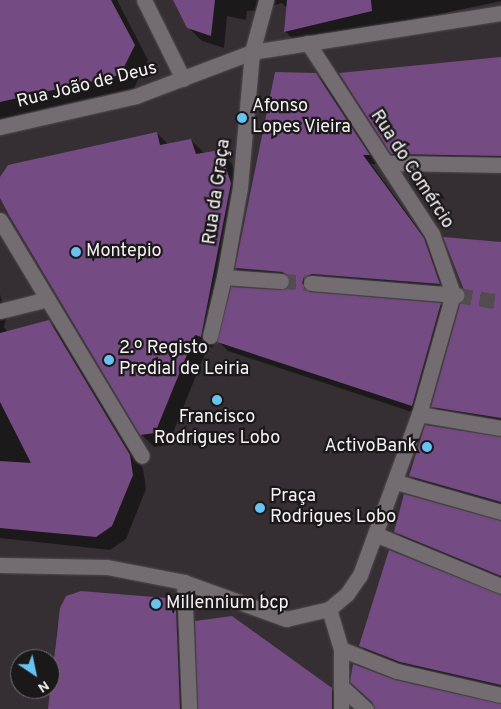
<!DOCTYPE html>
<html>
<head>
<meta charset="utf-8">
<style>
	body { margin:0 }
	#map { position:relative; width:501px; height:709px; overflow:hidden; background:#352f33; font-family:Overpass,sans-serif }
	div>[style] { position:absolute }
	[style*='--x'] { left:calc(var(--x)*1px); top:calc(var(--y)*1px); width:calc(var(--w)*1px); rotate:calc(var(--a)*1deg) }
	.shadow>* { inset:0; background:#0007 }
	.building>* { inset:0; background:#744b82 }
	.minor-tunnel>* { height:15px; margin-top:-7.5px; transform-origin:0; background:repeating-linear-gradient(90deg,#524c50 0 15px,transparent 0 23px) }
	.roads { filter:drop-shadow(0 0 1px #514c4f) drop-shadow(0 0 1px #514c4f) }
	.minor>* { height:15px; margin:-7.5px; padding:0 7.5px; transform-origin:7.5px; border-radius:7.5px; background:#736c71 }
	.dots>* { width:14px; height:14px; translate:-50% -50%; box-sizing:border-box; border:2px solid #1b181a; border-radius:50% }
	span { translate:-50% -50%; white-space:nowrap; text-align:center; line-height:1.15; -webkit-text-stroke:4.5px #1b181a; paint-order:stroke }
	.street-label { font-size:18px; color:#f6f2f4 }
	.poi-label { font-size:18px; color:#f6f2f4 }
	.left { translate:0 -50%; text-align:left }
	.right { translate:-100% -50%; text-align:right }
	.north { position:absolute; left:10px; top:649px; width:50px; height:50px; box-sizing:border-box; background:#1b181a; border:1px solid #736f71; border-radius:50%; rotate:146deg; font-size:14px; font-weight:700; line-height:20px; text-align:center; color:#f6f2f4 }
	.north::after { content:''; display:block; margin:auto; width:18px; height:22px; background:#69c3f1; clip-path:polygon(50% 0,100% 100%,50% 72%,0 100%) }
</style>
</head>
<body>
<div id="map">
	<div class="shadow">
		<div style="clip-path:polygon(0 0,117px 0,148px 60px,134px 88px,0 119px)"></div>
		<div style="clip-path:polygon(175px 0,501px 0,501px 1px,298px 44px,285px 31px,287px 8px,282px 3px,272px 6px,270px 10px,247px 11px,246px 20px,227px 16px,224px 48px,202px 41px,188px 27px)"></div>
		<div style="clip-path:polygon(501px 58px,501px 170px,406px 167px,392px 153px)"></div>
		<div style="clip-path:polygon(316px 74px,325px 84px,378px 164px,371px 164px,433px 249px,448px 293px,322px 283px,311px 294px,440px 304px,450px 314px,421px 415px,228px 351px,219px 342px,292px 283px,246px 277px,236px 268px)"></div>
		<div style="clip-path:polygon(157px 133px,168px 144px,191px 140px,204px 153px,220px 151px,232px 164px,243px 199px,213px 348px,208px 346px,168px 445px,154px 447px,141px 434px,0 198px,0 180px)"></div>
		<div style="clip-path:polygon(501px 243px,501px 427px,444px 417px,432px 406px)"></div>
		<div style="clip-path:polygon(0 294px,6px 319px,4px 327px,8px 332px,49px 321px,62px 335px,143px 469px,146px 489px,126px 539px,110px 550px,0 538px)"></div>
		<div style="clip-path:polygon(501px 438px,501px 511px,422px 487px,411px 476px)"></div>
		<div style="clip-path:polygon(501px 521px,501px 582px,407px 543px,395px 531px)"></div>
		<div style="clip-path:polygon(73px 593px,165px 599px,175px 608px,186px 619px,190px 709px,49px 709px,57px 629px,63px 603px)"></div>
		<div style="clip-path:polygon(501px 596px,501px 693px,372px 657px,361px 646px)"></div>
		<div style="clip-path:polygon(331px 689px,342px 700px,342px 709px,200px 709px)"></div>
	</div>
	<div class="building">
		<div style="clip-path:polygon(0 0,111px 0,135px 45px,120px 75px,0 102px)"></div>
		<div style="clip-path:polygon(173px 0,215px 0,211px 36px,187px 28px)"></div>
		<div style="clip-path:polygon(287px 0,371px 0,372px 11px,284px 32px)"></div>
		<div style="clip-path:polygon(501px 57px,501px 156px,391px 154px,339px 73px)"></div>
		<div style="clip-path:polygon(275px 72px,316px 73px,370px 155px,363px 155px,424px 238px,440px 284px,312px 274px,304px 277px,302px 283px,310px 292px,441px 303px,412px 406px,217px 342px,231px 287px,281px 290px,290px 282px,289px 276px,282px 272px,235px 268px)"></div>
		<div style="clip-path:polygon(157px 132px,160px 145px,191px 139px,196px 154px,220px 150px,231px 183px,201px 337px,195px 335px,155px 433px,140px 435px,9px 215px,0 198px,0 177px,8px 165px)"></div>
		<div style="clip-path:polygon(443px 237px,501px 242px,501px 418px,431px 407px,460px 304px,466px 295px)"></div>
		<div style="clip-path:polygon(49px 320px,130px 455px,133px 475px,112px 526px,96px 537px,0 528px,0 461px,31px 463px,0 402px,0 333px)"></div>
		<div style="clip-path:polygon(425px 425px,501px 437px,501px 502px,409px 476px)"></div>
		<div style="clip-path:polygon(404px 494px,501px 521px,501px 576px,394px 532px)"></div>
		<div style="clip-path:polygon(389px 550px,501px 595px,501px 685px,400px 662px,359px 646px)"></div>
		<div style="clip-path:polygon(81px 591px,166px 598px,176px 607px,180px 709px,48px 709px,60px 608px,66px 596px)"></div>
		<div style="clip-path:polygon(232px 616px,332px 688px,332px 709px,198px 709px,195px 621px)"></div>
		<div style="clip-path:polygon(353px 664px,395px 680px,501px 704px,501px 709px,375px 709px,372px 702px,350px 682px)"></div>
	</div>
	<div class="minor-tunnel">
		<div style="--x:281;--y:281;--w:30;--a:4"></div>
		<div style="--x:457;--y:295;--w:45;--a:9"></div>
	</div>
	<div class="roads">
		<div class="minor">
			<div style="--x:144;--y:0;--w:88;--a:63.7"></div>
			<div style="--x:0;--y:127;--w:139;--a:-12.8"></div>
			<div style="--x:136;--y:96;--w:124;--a:-20.8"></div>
			<div style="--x:252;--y:52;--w:252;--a:-8.9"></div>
			<div style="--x:387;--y:163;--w:114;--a:1"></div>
			<div style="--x:0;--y:220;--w:275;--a:59"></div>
			<div style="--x:224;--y:277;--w:57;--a:4"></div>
			<div style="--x:311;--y:283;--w:146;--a:4.7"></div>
			<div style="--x:0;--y:311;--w:49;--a:-14"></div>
			<div style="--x:210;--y:336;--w:61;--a:-76.7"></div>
			<div style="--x:224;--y:277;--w:91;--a:-79.9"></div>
			<div style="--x:240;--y:187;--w:136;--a:-84.9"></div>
			<div style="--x:252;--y:52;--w:54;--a:-74.9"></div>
			<div style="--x:419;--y:414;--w:83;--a:9.7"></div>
			<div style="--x:396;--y:482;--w:109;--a:15.9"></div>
			<div style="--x:375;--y:534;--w:136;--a:22.4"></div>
			<div style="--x:0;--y:565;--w:107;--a:1.1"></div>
			<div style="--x:107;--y:567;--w:78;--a:11"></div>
			<div style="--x:184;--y:582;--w:109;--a:19.9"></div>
			<div style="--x:286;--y:619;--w:44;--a:-13.1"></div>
			<div style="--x:329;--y:609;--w:23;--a:-40"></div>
			<div style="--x:347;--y:594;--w:23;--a:-56"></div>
			<div style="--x:360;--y:575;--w:171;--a:-69.9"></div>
			<div style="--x:419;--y:414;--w:125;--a:-74.2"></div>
			<div style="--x:453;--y:294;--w:64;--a:-109.3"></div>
			<div style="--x:432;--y:234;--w:228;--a:-123"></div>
			<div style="--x:184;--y:582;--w:127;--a:87.7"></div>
			<div style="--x:329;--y:609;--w:42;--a:73.3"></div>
			<div style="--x:341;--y:649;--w:60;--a:90"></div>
			<div style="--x:341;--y:649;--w:60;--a:21.4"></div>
			<div style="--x:397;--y:671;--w:107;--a:13"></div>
			<div style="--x:342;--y:687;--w:33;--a:43"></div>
		</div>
	</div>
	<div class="dots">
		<div style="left:242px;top:118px;background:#69c3f1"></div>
		<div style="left:76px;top:252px;background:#69c3f1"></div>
		<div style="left:109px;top:360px;background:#69c3f1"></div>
		<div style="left:217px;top:400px;background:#69c3f1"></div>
		<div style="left:427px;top:447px;background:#69c3f1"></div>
		<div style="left:260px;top:508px;background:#69c3f1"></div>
		<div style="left:156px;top:604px;background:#69c3f1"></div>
	</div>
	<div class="street-label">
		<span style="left:87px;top:86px;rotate:-14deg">Rua João de Deus</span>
		<span style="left:411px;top:170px;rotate:57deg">Rua do Comércio</span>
		<span style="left:218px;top:192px;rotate:-82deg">Rua da Graça</span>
	</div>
	<div class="poi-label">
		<span class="left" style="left:252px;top:118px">Afonso<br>Lopes Vieira</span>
		<span class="left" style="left:86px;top:252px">Montepio</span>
		<span class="left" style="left:119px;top:360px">2.º Registo<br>Predial de Leiria</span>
		<span style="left:217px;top:429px">Francisco<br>Rodrigues Lobo</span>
		<span class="right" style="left:417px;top:447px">ActivoBank</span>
		<span class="left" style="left:270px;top:508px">Praça<br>Rodrigues Lobo</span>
		<span class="left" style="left:166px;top:604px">Millennium bcp</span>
	</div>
	<div class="north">N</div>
</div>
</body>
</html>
